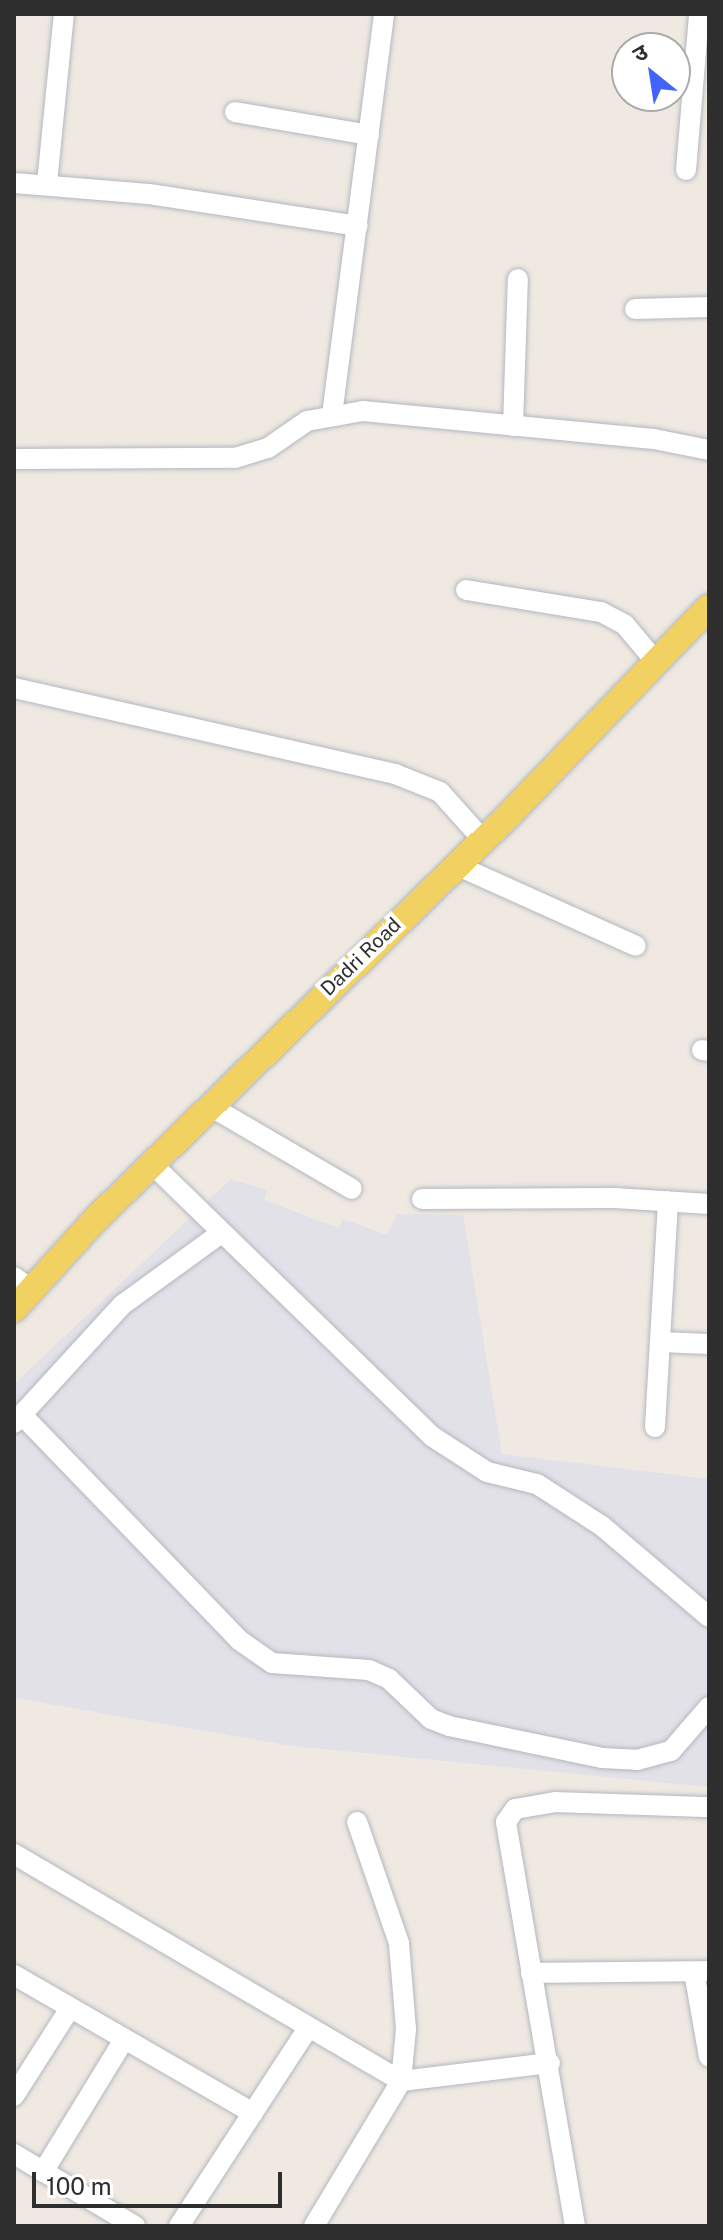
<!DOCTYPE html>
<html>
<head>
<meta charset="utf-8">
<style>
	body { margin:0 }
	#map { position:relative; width:723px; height:2240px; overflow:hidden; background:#efe9e1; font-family:"Public Sans","Noto Sans Devanagari",sans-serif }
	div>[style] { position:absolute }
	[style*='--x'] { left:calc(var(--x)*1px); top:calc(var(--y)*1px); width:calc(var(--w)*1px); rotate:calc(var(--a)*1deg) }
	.industrial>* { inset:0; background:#e3e1e8 }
	.roads { filter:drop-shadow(0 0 2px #b4b7c1) drop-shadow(0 0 2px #b4b7c1) }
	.minor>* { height:20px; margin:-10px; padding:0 10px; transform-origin:10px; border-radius:10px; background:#fff }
	.major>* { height:26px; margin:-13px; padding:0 13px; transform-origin:13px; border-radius:13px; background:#f2d163 }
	span { translate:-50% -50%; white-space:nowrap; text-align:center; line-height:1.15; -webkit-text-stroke:8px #fff; paint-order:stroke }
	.street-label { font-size:20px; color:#2e2e2e }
	.frame { position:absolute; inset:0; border:16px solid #2e2e2e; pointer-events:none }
	.north { position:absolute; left:611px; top:32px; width:80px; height:80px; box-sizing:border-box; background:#fff; border:2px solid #ababab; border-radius:50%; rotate:330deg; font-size:22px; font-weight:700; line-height:32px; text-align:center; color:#2e2e2e }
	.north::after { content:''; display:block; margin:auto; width:28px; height:36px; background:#4264fb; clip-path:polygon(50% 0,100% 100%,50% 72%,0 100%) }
	.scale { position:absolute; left:32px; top:2172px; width:250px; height:36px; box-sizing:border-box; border:4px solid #2e2e2e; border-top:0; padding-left:10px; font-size:24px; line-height:28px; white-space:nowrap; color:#2e2e2e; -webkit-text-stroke:6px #fff; paint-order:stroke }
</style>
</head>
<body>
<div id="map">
	<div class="industrial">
		<div style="clip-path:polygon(231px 1179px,267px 1190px,264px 1200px,339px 1228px,343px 1219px,387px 1235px,397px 1214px,463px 1215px,502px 1454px,709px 1479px,709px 1787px,292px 1746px,14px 1698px,14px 1384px)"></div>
	</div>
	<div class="roads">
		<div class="minor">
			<div style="--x:235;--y:112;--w:136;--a:9.7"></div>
			<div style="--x:686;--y:170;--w:157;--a:-85.2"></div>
			<div style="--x:14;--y:183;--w:135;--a:4.7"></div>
			<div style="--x:149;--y:194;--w:211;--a:8.7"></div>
			<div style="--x:47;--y:183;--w:170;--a:-84.3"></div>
			<div style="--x:635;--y:309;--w:74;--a:-1.5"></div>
			<div style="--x:332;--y:415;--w:404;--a:-82.6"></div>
			<div style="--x:513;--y:426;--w:147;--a:-88.1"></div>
			<div style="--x:14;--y:459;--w:221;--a:-0.3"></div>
			<div style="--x:235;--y:458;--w:34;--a:-17"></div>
			<div style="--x:268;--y:448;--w:47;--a:-34.7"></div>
			<div style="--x:307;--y:421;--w:57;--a:-10.1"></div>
			<div style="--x:363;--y:411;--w:292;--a:5.5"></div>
			<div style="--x:654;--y:439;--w:56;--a:11.3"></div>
			<div style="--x:466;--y:590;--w:137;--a:9.3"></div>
			<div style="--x:601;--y:612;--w:27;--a:28"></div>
			<div style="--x:625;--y:625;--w:48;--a:50"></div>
			<div style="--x:14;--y:688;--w:391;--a:12.7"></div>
			<div style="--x:395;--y:774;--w:48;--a:21.8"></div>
			<div style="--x:440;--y:792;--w:64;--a:48.1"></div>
			<div style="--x:456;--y:865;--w:197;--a:24.2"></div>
			<div style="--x:702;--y:1050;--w:7;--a:8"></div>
			<div style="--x:210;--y:1106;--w:164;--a:30.3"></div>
			<div style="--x:153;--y:1165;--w:390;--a:44.2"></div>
			<div style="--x:433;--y:1437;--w:64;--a:32.9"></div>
			<div style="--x:487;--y:1472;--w:51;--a:13.5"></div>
			<div style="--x:537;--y:1484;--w:77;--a:32.9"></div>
			<div style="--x:602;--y:1526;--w:140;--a:40.4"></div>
			<div style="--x:422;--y:1199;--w:193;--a:-0.3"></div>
			<div style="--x:615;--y:1198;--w:94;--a:3.7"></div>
			<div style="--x:14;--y:1277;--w:22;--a:36"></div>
			<div style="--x:660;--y:1342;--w:49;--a:2.3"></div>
			<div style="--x:22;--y:1415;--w:313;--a:46"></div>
			<div style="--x:239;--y:1640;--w:40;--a:34.9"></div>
			<div style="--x:272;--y:1663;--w:97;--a:4.1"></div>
			<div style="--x:369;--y:1670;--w:22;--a:24"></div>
			<div style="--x:389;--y:1679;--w:58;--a:43.6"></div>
			<div style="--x:431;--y:1719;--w:19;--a:21"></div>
			<div style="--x:449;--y:1726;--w:156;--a:11.8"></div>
			<div style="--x:602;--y:1758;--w:35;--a:3"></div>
			<div style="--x:637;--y:1760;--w:35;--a:-15"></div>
			<div style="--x:671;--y:1751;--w:58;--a:-49.2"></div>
			<div style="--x:14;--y:1423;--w:160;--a:-47.5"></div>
			<div style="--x:122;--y:1305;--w:122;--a:-36"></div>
			<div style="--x:655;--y:1427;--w:226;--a:-86.7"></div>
			<div style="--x:14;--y:1854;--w:449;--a:30.4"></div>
			<div style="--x:401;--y:2081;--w:52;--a:-84.5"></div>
			<div style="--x:406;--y:2029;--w:86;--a:-94.7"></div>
			<div style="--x:399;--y:1943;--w:128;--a:-109.1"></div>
			<div style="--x:694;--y:1972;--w:86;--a:80"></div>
			<div style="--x:531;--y:1973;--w:178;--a:-0.6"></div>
			<div style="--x:14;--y:1975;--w:276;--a:30"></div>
			<div style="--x:14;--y:2096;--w:104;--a:-57.5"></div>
			<div style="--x:14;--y:2154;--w:141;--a:30.8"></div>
			<div style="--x:43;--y:2172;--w:155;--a:-58.5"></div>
			<div style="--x:179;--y:2226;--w:234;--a:-56.9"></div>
			<div style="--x:314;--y:2226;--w:169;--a:-59"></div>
			<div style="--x:401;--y:2081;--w:150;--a:-6.9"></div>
			<div style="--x:575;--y:2226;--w:410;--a:-99.7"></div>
			<div style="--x:506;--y:1822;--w:16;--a:-55"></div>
			<div style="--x:515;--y:1809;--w:42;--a:-9.7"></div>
			<div style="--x:556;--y:1802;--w:153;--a:1.9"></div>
		</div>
		<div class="major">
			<div style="--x:14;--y:1309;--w:120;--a:-47.7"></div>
			<div style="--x:95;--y:1220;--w:576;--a:-44.37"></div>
			<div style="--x:507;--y:817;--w:291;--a:-46.1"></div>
		</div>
	</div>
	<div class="street-label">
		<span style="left:361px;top:957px;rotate:-44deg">Dadri Road</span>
	</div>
	<div class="frame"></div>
	<div class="north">उ</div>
	<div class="scale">100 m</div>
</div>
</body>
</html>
